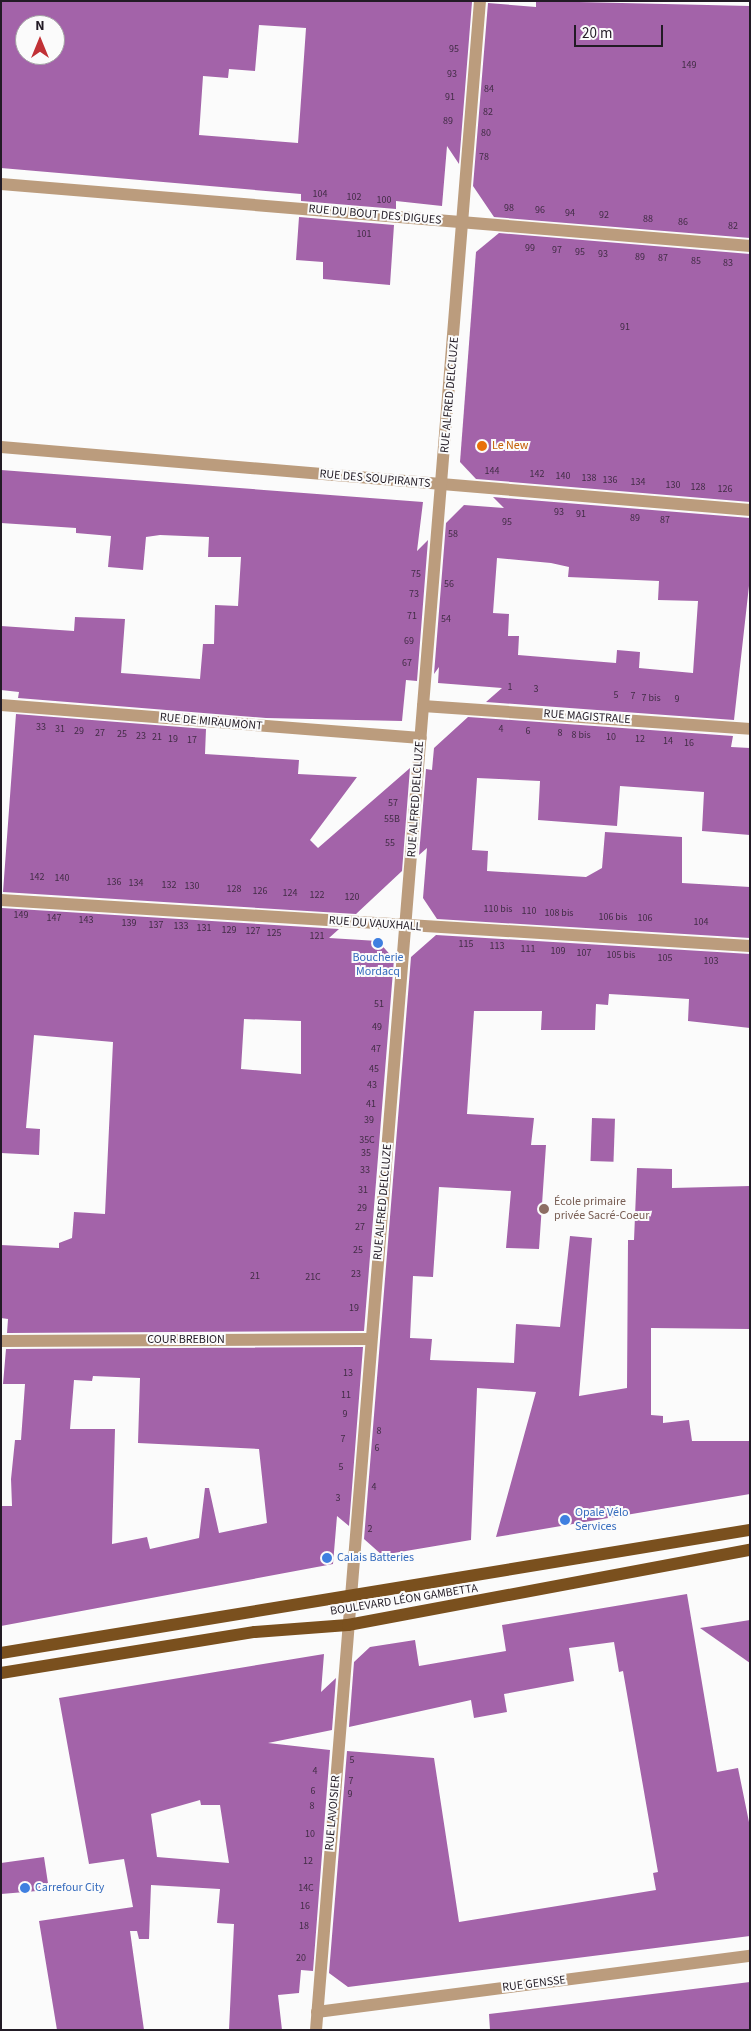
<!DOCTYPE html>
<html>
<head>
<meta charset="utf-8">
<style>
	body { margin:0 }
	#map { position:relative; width:751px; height:2031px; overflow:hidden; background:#fbfbfb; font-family:"Source Sans 3",sans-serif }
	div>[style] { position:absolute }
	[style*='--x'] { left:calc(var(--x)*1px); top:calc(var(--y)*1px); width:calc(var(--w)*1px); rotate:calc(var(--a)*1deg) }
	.building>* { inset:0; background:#a363a9; transform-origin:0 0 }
	.minor>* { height:12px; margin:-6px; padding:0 6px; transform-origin:6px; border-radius:6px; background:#bb9c7d }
	.major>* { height:12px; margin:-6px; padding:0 6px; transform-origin:6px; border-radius:6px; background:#7a501e }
	.dots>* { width:14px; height:14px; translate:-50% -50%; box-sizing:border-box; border:2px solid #fbfbfb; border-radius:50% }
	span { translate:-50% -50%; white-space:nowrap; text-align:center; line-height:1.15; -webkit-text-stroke:4px #fbfbfb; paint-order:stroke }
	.number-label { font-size:10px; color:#422d46 }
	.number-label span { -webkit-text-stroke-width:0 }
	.street-label { font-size:12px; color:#221b25 }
	.food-label { font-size:12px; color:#c56008 }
	.left { translate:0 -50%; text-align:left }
	.shop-label { font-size:12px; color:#366cbe }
	.education-label { font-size:12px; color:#785e54 }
	.frame { position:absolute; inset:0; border:2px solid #221b25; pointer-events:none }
	.north { position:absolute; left:15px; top:15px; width:50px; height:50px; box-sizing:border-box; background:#fbfbfb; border:1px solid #a4a1a5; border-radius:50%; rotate:0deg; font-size:14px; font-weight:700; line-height:20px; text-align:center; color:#221b25 }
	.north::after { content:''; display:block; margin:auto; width:18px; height:22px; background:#c13136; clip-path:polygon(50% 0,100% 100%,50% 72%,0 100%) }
	.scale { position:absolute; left:574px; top:25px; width:89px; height:22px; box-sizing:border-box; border:2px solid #221b25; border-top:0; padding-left:6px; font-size:15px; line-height:18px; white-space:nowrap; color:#221b25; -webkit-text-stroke:4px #fbfbfb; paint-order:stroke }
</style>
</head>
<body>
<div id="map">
	<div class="building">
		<div style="clip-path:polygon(evenodd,1px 1px,472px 2px,459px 164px,447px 146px,442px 206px,396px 201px,396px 209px,301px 201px,301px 194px,1px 168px,1px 1px,25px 25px,55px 25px,55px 55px,25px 55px,25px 25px,1px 1px,259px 25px,306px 28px,298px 143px,199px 135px,203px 76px,228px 78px,229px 69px,255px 71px,259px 25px)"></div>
		<div style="clip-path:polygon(536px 1px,750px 6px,750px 238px,494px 217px,473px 186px,488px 3px,536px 7px)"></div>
		<div style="clip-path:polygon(299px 217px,394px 225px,390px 285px,323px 279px,323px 262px,296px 260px)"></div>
		<div style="clip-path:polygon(499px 233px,750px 254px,750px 502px,476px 479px,460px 462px,476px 252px)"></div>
		<div style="clip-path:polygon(1px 470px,423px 502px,417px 551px,428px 540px,417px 681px,406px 680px,402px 721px,266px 718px,18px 698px,19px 692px,1px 690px,1px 626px,74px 631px,75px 617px,125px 619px,121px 673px,200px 679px,203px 644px,214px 644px,215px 605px,238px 606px,241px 557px,208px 557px,209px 537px,160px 535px,146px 537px,143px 570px,108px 567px,111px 536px,76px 533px,76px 528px,1px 523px)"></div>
		<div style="clip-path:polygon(evenodd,493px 497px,750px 518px,750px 577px,734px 720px,486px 702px,502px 688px,438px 683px,439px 667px,434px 674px,446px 523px,464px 505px,504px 508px,493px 497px,497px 558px,551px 563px,569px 567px,568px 577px,659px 581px,658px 600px,698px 601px,693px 673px,639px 668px,640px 652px,617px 650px,616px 663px,518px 655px,519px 636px,508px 636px,509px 614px,493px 613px,497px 558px)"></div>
		<div style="clip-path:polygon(16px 714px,206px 729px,205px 754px,299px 760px,298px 774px,357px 777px,310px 840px,318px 848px,410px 768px,402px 871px,356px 914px,3px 892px)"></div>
		<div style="clip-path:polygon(468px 717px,733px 736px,731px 747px,750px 748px,750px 835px,702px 831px,704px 792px,620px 786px,617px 826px,538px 820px,540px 781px,477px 778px,472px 850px,488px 851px,487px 871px,586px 877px,602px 868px,605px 832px,682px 837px,682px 883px,750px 887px,750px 938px,437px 919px,423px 898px,427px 848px,419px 855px,426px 769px,432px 770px,434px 748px)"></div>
		<div style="clip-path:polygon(evenodd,2px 908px,339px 929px,329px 938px,378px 941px,394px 959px,364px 1331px,7px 1333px,8px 1319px,1px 1318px,1px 1245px,59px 1248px,59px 1243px,72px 1238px,74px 1212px,105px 1214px,113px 1042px,34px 1035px,26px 1128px,40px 1129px,39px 1155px,1px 1153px,2px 908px,244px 1019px,301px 1021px,301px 1074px,241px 1069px,244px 1019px)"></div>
		<div style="clip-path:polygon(436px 935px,750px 954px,750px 1028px,688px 1021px,689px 999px,643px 996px,609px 994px,608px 1005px,596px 1004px,595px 1030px,541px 1030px,542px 1011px,474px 1011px,467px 1114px,534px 1118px,531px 1145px,546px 1145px,539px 1249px,506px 1248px,511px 1191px,439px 1187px,433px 1277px,413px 1276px,410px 1338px,432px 1339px,430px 1360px,514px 1363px,516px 1324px,560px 1327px,570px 1236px,592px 1238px,579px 1396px,627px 1388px,628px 1240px,634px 1240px,637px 1168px,672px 1169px,672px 1188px,750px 1186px,750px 1329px,651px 1328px,651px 1415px,663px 1416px,663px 1423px,689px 1420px,692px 1441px,750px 1441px,750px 1494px,496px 1537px,536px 1392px,477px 1388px,471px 1540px,382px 1555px,364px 1539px,411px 957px)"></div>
		<div style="left:592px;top:1118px;width:23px;height:43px;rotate:2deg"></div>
		<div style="clip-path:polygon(evenodd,363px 1347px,349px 1526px,337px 1516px,333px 1564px,1px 1626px,1px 1506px,12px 1506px,11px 1479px,15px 1440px,21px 1440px,25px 1384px,3px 1384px,6px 1349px,363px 1347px,93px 1376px,140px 1378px,138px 1443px,259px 1449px,267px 1523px,219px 1533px,209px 1488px,205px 1488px,199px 1538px,150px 1549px,147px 1537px,112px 1544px,115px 1429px,70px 1429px,74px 1380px,92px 1381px,93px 1376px)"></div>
		<div style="clip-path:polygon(687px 1594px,717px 1772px,738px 1768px,750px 1827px,750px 1936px,348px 1987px,329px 1973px,347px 1751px,434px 1758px,459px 1922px,656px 1890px,653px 1873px,658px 1872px,623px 1671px,619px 1672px,614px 1642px,569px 1648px,574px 1681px,504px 1694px,507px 1712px,474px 1718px,471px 1700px,349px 1727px,354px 1662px,370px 1647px,415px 1640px,419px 1666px,506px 1651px,502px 1625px)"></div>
		<div style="clip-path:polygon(750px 1620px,750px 1663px,700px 1628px)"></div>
		<div style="clip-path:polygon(evenodd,324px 1654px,321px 1692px,336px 1678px,332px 1730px,268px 1743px,330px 1750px,313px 1971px,301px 1970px,299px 1993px,278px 1995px,282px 2030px,229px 2030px,234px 1924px,217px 1923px,220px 1889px,151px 1885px,149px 1939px,139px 1939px,137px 1931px,130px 1931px,144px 2030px,57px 2030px,39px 1921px,133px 1907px,124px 1859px,89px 1864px,59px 1698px,324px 1654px,200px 1800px,201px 1805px,220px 1805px,229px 1863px,157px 1857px,151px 1814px,200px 1800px)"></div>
		<div style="clip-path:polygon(44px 1857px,49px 1890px,1px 1894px,1px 1863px)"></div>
		<div style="clip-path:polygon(750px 1982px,750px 2030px,490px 2030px,489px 2014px)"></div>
	</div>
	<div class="minor">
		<div style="--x:1;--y:184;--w:752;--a:4.73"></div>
		<div style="--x:1;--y:447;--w:752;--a:4.81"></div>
		<div style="--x:1;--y:705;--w:421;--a:4.5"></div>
		<div style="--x:423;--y:706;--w:328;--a:4"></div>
		<div style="--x:1;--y:900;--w:750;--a:3.51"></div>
		<div style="--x:1;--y:1341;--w:370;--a:-0.3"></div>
		<div style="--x:317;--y:2012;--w:437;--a:-7.4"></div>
		<div style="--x:316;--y:2030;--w:2036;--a:-85.38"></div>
	</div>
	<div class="major">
		<div style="--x:1;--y:1653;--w:759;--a:-9.33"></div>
		<div style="--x:1;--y:1673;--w:257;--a:-9.2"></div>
		<div style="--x:255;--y:1632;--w:93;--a:-4.3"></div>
		<div style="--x:348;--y:1625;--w:409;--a:-10.6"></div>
	</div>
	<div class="dots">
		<div style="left:482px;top:446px;background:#e8710a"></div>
		<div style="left:378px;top:943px;background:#3f7fe0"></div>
		<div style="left:544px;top:1209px;background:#8d6e63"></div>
		<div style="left:565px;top:1520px;background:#3f7fe0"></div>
		<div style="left:327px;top:1558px;background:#3f7fe0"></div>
		<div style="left:25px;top:1888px;background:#3f7fe0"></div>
	</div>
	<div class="number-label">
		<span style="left:454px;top:50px">95</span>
		<span style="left:689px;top:66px">149</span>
		<span style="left:452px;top:75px">93</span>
		<span style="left:489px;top:90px">84</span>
		<span style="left:450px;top:98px">91</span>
		<span style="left:488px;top:113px">82</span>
		<span style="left:448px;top:122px">89</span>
		<span style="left:486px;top:134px">80</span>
		<span style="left:484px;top:158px">78</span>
		<span style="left:320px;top:195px">104</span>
		<span style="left:354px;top:198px">102</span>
		<span style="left:384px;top:201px">100</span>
		<span style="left:509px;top:209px">98</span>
		<span style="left:540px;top:211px">96</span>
		<span style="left:570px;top:214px">94</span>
		<span style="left:604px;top:216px">92</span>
		<span style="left:648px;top:220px">88</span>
		<span style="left:683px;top:223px">86</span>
		<span style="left:733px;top:227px">82</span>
		<span style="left:364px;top:235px">101</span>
		<span style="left:530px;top:249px">99</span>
		<span style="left:557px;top:251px">97</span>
		<span style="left:580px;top:253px">95</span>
		<span style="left:603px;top:255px">93</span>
		<span style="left:640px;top:258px">89</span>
		<span style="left:663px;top:259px">87</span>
		<span style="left:696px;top:262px">85</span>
		<span style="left:728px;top:264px">83</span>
		<span style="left:625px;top:328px">91</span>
		<span style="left:492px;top:472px">144</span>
		<span style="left:537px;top:475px">142</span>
		<span style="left:563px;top:477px">140</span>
		<span style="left:589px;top:479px">138</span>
		<span style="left:610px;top:481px">136</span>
		<span style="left:638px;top:483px">134</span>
		<span style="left:673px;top:486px">130</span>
		<span style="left:698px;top:488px">128</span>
		<span style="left:725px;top:490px">126</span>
		<span style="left:559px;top:513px">93</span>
		<span style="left:581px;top:515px">91</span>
		<span style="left:635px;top:519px">89</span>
		<span style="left:665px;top:521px">87</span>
		<span style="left:507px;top:523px">95</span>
		<span style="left:453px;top:535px">58</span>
		<span style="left:416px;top:575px">75</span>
		<span style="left:449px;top:585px">56</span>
		<span style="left:414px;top:595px">73</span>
		<span style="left:412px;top:617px">71</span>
		<span style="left:446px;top:620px">54</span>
		<span style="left:409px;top:642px">69</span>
		<span style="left:407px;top:664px">67</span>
		<span style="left:510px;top:688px">1</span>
		<span style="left:536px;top:690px">3</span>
		<span style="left:616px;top:696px">5</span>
		<span style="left:633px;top:697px">7</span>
		<span style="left:651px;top:699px">7 bis</span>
		<span style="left:677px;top:700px">9</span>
		<span style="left:41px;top:728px">33</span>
		<span style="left:60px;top:730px">31</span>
		<span style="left:501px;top:730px">4</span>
		<span style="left:79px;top:732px">29</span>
		<span style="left:528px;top:732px">6</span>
		<span style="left:100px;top:734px">27</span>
		<span style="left:560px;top:734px">8</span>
		<span style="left:122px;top:735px">25</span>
		<span style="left:581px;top:736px">8 bis</span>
		<span style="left:141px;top:737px">23</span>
		<span style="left:157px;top:738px">21</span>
		<span style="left:611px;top:738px">10</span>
		<span style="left:173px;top:740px">19</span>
		<span style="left:640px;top:740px">12</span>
		<span style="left:192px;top:741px">17</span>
		<span style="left:668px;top:742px">14</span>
		<span style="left:689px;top:744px">16</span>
		<span style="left:393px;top:804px">57</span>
		<span style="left:392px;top:820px">55B</span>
		<span style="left:390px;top:844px">55</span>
		<span style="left:37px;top:878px">142</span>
		<span style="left:62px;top:879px">140</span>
		<span style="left:114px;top:883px">136</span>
		<span style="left:136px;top:884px">134</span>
		<span style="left:169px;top:886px">132</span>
		<span style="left:192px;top:887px">130</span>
		<span style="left:234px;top:890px">128</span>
		<span style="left:260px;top:892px">126</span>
		<span style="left:290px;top:894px">124</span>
		<span style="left:317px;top:896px">122</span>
		<span style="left:352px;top:898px">120</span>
		<span style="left:498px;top:910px">110 bis</span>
		<span style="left:529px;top:912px">110</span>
		<span style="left:559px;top:914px">108 bis</span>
		<span style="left:21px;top:916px">149</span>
		<span style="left:613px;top:918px">106 bis</span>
		<span style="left:54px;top:919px">147</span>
		<span style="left:645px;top:919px">106</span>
		<span style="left:86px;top:921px">143</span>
		<span style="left:701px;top:923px">104</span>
		<span style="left:129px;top:924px">139</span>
		<span style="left:156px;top:926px">137</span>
		<span style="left:181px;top:927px">133</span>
		<span style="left:204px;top:929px">131</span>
		<span style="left:229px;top:931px">129</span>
		<span style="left:253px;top:932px">127</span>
		<span style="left:274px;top:934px">125</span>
		<span style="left:317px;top:937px">121</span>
		<span style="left:466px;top:945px">115</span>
		<span style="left:497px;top:947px">113</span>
		<span style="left:528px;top:950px">111</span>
		<span style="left:558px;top:952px">109</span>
		<span style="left:584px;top:954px">107</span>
		<span style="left:621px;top:956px">105 bis</span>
		<span style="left:665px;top:959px">105</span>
		<span style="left:711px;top:962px">103</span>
		<span style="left:379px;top:1005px">51</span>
		<span style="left:377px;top:1028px">49</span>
		<span style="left:376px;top:1050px">47</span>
		<span style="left:374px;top:1070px">45</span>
		<span style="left:372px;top:1086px">43</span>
		<span style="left:371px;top:1105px">41</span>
		<span style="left:369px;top:1121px">39</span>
		<span style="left:367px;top:1141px">35C</span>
		<span style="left:366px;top:1154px">35</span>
		<span style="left:365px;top:1171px">33</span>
		<span style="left:363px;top:1191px">31</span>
		<span style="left:362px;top:1209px">29</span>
		<span style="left:360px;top:1228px">27</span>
		<span style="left:358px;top:1251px">25</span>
		<span style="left:356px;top:1275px">23</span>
		<span style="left:255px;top:1277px">21</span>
		<span style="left:313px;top:1278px">21C</span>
		<span style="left:354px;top:1309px">19</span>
		<span style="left:348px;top:1374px">13</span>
		<span style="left:346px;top:1396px">11</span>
		<span style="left:345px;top:1415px">9</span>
		<span style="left:379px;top:1432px">8</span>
		<span style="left:343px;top:1440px">7</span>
		<span style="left:377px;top:1449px">6</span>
		<span style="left:341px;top:1468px">5</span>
		<span style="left:374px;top:1488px">4</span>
		<span style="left:338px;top:1499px">3</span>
		<span style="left:370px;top:1530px">2</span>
		<span style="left:352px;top:1761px">5</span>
		<span style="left:315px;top:1772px">4</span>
		<span style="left:351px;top:1782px">7</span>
		<span style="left:313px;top:1792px">6</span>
		<span style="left:350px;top:1795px">9</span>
		<span style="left:312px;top:1807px">8</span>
		<span style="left:310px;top:1835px">10</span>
		<span style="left:308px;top:1862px">12</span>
		<span style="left:306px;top:1889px">14C</span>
		<span style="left:305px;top:1907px">16</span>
		<span style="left:304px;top:1927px">18</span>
		<span style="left:301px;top:1959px">20</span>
	</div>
	<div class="street-label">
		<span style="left:375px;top:215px;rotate:5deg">RUE DU BOUT DES DIGUES</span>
		<span style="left:450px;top:395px;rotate:-85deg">RUE ALFRED DELCLUZE</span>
		<span style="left:375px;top:479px;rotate:5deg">RUE DES SOUPIRANTS</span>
		<span style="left:587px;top:717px;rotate:4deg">RUE MAGISTRALE</span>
		<span style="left:211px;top:722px;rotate:5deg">RUE DE MIRAUMONT</span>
		<span style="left:416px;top:799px;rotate:-86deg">RUE ALFRED DELCLUZE</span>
		<span style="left:375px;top:924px;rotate:4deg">RUE DU VAUXHALL</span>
		<span style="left:383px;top:1202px;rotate:-85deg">RUE ALFRED DELCLUZE</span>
		<span style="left:186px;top:1340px">COUR BREBION</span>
		<span style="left:404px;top:1600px;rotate:-9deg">BOULEVARD LÉON GAMBETTA</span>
		<span style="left:333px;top:1813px;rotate:-85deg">RUE LAVOISIER</span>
		<span style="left:534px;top:1984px;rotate:-7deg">RUE GENSSE</span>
	</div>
	<div class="food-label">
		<span class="left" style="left:492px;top:446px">Le New</span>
	</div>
	<div class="shop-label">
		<span style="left:378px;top:965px">Boucherie<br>Mordacq</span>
		<span class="left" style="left:575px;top:1520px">Opale Vélo<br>Services</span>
		<span class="left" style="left:337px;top:1558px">Calais Batteries</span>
		<span class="left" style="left:35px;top:1888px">Carrefour City</span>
	</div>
	<div class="education-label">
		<span class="left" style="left:554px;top:1209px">École primaire<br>privée Sacré-Coeur</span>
	</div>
	<div class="frame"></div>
	<div class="north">N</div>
	<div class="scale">20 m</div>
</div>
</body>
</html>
